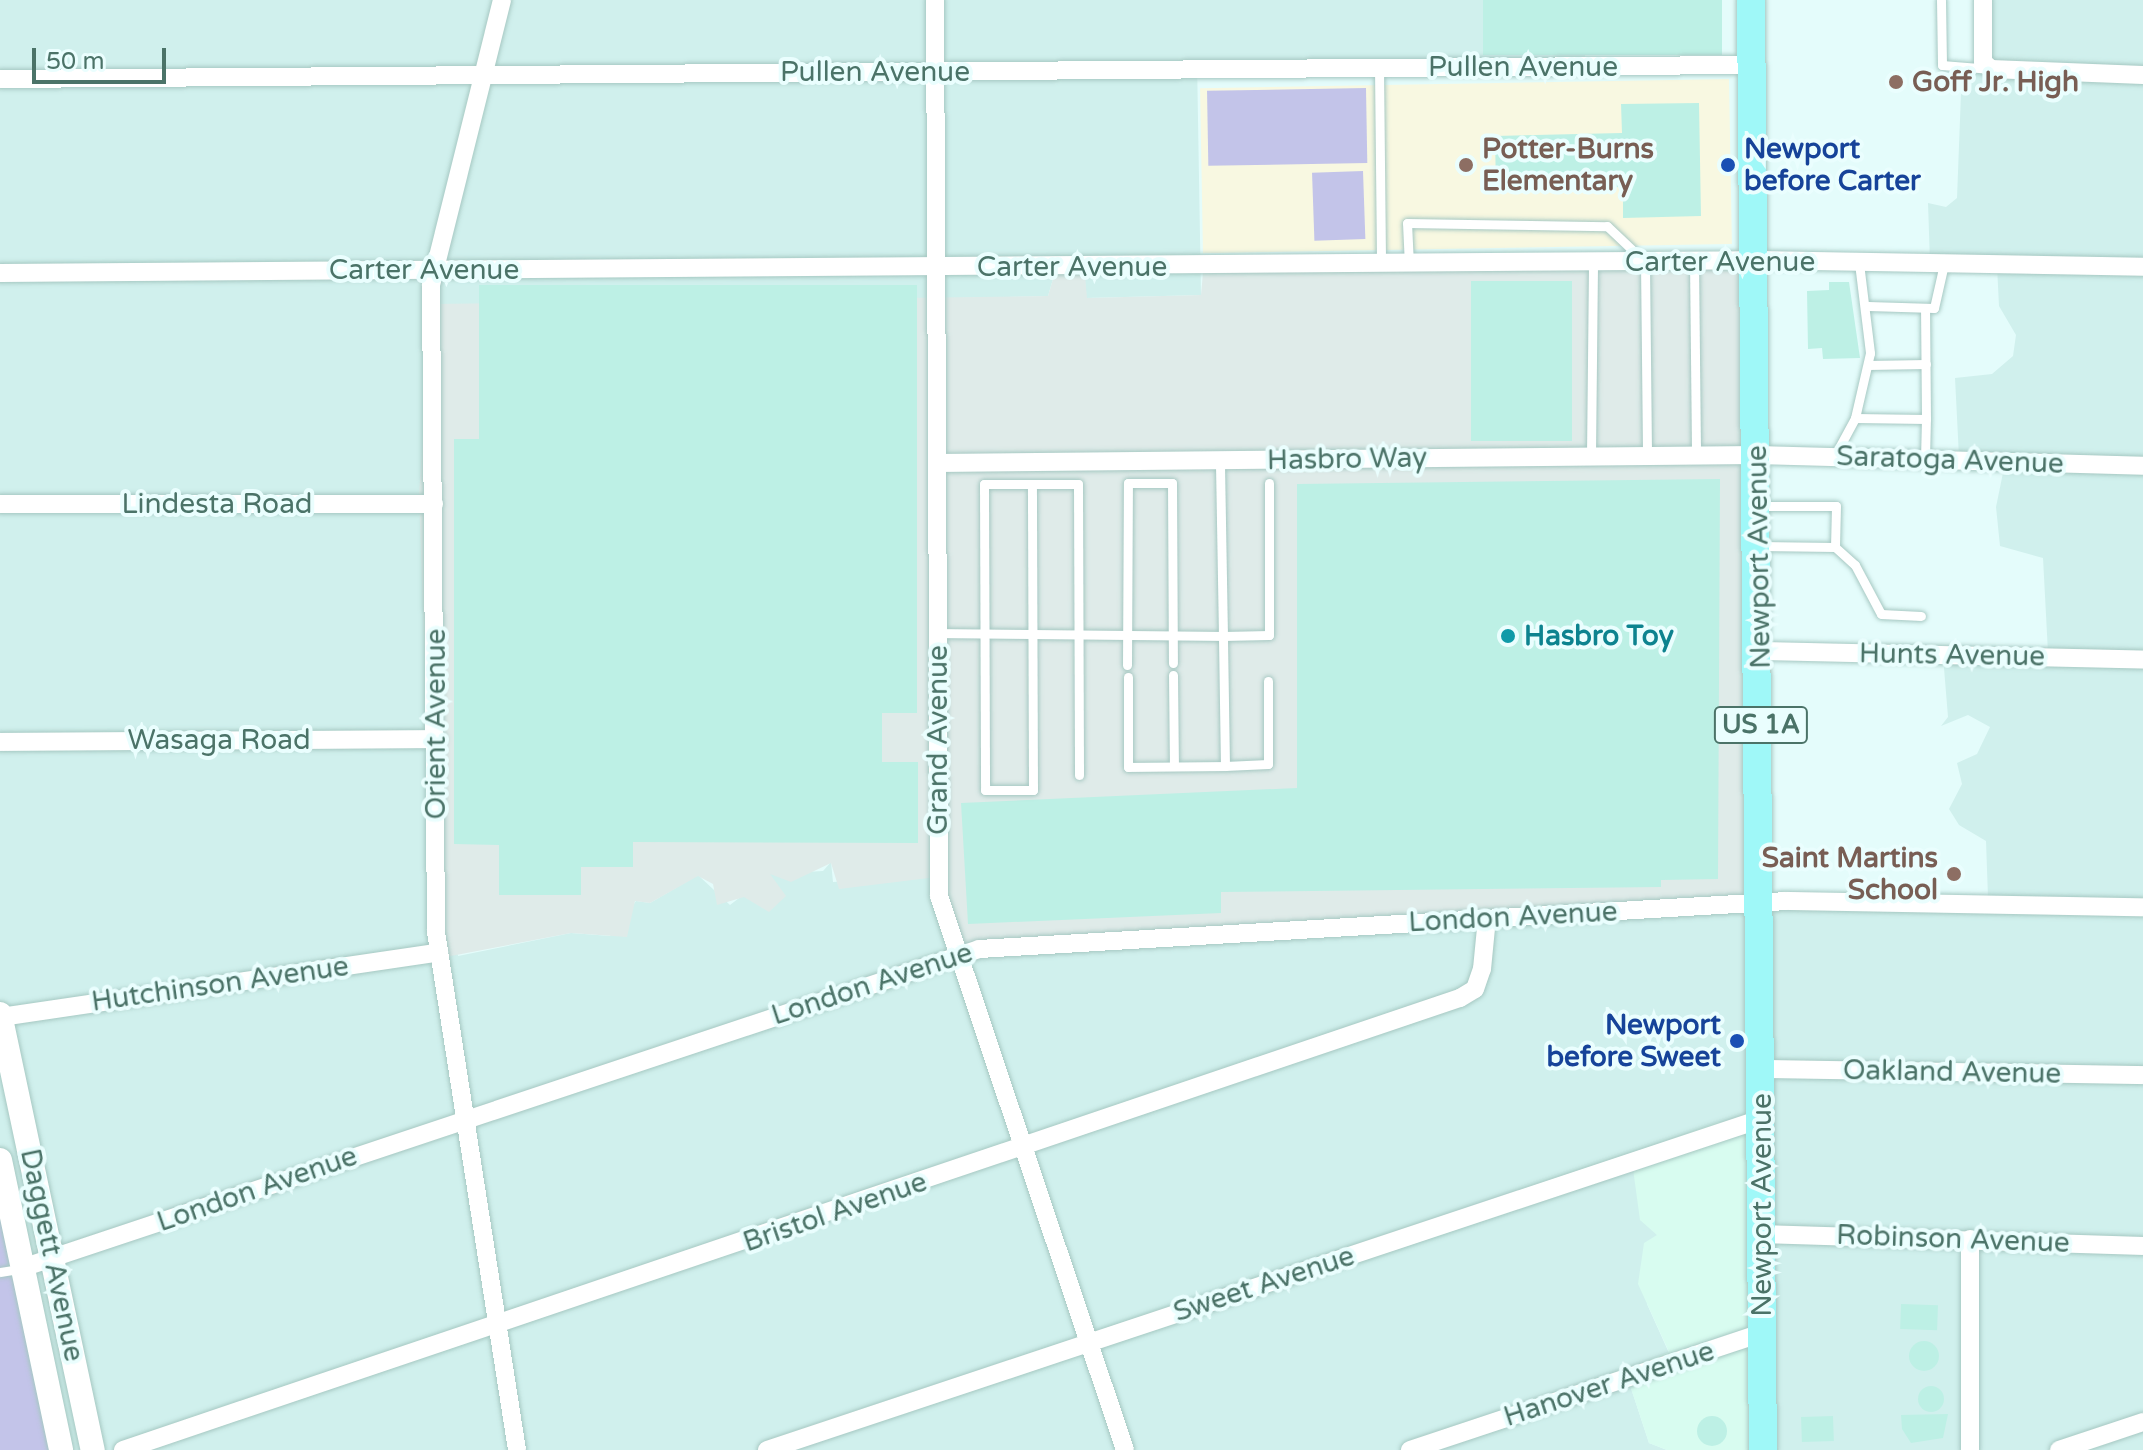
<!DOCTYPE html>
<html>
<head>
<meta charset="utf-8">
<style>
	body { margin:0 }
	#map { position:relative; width:2143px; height:1450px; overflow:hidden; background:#e4fcfb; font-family:"Varela Round",sans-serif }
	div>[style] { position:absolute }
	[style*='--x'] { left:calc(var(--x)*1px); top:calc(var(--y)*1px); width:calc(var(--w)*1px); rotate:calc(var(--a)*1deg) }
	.residential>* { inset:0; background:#d0f0ed }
	.commercial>* { inset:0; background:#d8fcf0 }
	.industrial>* { inset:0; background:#dfebe9 }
	.education>* { inset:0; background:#f8f8e1; transform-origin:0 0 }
	.green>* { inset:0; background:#c3c4e9; transform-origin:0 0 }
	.building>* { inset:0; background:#bdf0e5; transform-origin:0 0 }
	.round { border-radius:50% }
	.roads { filter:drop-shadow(0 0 2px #a6c8c2) drop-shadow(0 0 2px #a6c8c2) }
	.lane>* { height:9px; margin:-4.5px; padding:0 4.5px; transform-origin:4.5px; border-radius:4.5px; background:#fff }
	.street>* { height:18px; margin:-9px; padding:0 9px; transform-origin:9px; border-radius:9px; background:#fff }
	.secondary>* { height:24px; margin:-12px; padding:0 12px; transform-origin:12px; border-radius:12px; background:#fff }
	.primary>* { height:28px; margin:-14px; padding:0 14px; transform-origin:14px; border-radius:14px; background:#9ff8f8 }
	.dots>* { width:22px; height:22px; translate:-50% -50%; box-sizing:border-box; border:4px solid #eafefe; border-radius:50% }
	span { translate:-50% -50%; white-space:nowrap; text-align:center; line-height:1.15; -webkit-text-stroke:8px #eafefe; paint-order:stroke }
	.shield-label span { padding:2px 6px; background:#eafefe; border:2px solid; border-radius:6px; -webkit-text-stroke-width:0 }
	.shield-label { font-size:26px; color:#4b7368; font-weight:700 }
	.street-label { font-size:28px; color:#4b7368 }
	.education-label { font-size:28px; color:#785e54; font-weight:700 }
	.left { translate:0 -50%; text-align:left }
	.right { translate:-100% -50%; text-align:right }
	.transit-label { font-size:28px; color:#164399; font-weight:700 }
	.culture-label { font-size:28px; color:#0d838f; font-weight:700 }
	.scale { position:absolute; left:32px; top:48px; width:134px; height:36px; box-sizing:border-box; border:4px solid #4b7368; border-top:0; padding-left:10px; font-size:24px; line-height:28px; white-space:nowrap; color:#4b7368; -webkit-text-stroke:6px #eafefe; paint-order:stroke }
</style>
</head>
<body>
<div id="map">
	<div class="residential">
		<div style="clip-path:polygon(0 0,1585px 0,1585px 59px,1197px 60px,1201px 295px,1086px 298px,1084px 265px,1058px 262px,1048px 296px,761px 302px,424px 540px,458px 956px,571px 933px,610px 936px,636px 901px,650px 903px,698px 875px,730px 905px,770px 874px,823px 871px,831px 862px,833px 882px,937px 877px,1988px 898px,1986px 841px,1959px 825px,1949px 809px,1962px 784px,1957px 763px,1977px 754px,1990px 727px,1968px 715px,1941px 726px,1948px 717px,1943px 656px,2048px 653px,2043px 558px,2000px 546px,1996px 507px,2005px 463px,1959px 457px,1955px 378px,1992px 374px,2013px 356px,2016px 335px,1999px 306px,1997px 266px,1930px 262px,1928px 203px,1946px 207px,1957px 198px,1961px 93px,1988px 57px,1984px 0,2143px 0,2143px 1450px,1761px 1450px,1759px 1123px,1719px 1122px,1631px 1154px,1657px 1235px,1647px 1304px,1669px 1353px,1625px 1370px,1649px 1443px,1667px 1450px,61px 1450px,0 1162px)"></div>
	</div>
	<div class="commercial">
		<div style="clip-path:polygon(1718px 1122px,1760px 1123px,1761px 1450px,1667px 1450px,1649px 1443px,1625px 1370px,1669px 1352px,1638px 1284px,1644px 1243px,1657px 1235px,1640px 1220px,1631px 1154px)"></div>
	</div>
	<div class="industrial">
		<div style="clip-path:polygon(1754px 259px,1760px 894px,959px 949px,937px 877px,839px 889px,831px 863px,791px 882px,770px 874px,786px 896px,769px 912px,744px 897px,717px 905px,713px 884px,698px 876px,650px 903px,635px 901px,627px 937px,571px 933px,435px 959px,419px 495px,432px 304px,1048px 296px,1058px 262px,1084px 264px,1087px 298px,1201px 295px,1204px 262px)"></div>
	</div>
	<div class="education">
		<div style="left:1729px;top:79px;width:165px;height:529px;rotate:89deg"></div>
	</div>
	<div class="green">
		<div style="left:1366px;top:88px;width:75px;height:159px;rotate:89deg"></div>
		<div style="left:1363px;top:171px;width:68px;height:51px;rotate:88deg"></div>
		<div style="clip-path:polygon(0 1168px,61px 1450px,0 1450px)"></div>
	</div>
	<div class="building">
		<div style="left:1483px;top:0;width:239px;height:55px"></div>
		<div style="clip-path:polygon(1699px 103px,1701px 216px,1623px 218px,1623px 187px,1496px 190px,1495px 136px,1622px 133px,1621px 104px)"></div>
		<div style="left:1471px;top:281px;width:101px;height:160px"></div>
		<div style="clip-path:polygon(1829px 282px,1849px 282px,1860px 358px,1823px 359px,1822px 348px,1808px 349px,1807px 291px,1829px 290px)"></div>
		<div style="clip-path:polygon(479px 285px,917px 285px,917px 713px,882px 713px,882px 762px,918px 762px,918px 843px,633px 842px,633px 867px,581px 867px,581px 895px,499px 895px,499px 845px,454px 844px,454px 439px,479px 439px)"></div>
		<div style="clip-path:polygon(1720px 479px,1718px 879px,1661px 880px,1661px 887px,1221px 892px,1221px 913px,968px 924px,961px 803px,1297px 788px,1297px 484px)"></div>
		<div style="left:1901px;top:1304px;width:37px;height:25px;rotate:2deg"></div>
		<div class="round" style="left:1909px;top:1341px;width:30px;height:30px"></div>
		<div class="round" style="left:1918px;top:1386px;width:26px;height:26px"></div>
		<div style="clip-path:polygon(1948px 1414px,1943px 1438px,1911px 1443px,1902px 1429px,1901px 1415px)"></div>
		<div style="left:1833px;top:1416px;width:25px;height:32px;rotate:88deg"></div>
		<div class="round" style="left:1697px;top:1416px;width:30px;height:30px"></div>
	</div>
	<div class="roads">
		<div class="lane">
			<div style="--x:1941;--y:0;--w:65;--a:89.1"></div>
			<div style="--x:1942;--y:65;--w:49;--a:4.7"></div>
			<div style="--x:1379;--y:68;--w:197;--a:89.4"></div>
			<div style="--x:1694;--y:261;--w:194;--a:89.4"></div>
			<div style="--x:1859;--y:263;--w:91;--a:83"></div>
			<div style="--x:1870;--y:353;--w:67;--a:103"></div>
			<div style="--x:1855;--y:418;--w:71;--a:0.8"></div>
			<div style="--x:1926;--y:419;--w:111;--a:-90.5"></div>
			<div style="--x:1409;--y:265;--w:42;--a:-92.7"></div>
			<div style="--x:1407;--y:223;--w:200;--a:0.9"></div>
			<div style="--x:1607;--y:226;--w:52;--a:43.5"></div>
			<div style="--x:1645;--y:262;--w:194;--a:89.4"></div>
			<div style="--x:1868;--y:306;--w:66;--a:1.7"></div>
			<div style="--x:1934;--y:308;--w:45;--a:-77.2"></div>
			<div style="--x:1868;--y:365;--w:58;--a:-1"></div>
			<div style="--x:1591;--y:456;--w:193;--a:-89.4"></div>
			<div style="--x:1834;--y:457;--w:44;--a:-61.7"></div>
			<div style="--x:1925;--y:459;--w:40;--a:-88.6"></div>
			<div style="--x:1032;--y:484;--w:48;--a:180"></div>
			<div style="--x:984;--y:484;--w:306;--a:89.8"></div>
			<div style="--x:985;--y:790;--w:48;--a:0"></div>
			<div style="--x:1033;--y:790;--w:306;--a:-90.2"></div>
			<div style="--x:1032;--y:484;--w:46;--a:0"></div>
			<div style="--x:1078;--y:484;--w:291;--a:89.8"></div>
			<div style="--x:1759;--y:546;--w:76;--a:0.8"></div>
			<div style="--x:1835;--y:547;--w:41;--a:-88.6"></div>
			<div style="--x:1836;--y:506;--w:76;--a:180"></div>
			<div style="--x:1835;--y:547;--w:27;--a:42"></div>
			<div style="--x:1855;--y:565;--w:55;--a:62"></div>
			<div style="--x:1881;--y:614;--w:40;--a:2.9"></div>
			<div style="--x:937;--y:633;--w:286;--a:0.6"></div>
			<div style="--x:1223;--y:636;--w:176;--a:-91"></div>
			<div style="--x:1127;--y:665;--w:182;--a:-89.7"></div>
			<div style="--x:1128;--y:483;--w:44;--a:0"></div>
			<div style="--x:1172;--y:483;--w:180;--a:89.7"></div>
			<div style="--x:1173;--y:675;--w:91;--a:89.4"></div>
			<div style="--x:1128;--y:677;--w:90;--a:90"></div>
			<div style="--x:1128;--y:767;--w:97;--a:-0.6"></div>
			<div style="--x:1268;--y:681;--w:83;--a:90"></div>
			<div style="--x:1268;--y:764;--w:43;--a:177.3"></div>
			<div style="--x:1225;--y:766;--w:130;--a:-90.9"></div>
			<div style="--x:1223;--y:636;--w:46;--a:-1.2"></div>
			<div style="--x:1269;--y:635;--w:152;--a:-90"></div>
			<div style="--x:0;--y:1272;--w:20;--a:-9"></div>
		</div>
		<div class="street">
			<div style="--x:502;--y:0;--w:293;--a:104"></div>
			<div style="--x:431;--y:284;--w:648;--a:89.56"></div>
			<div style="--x:436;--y:932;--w:524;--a:81.11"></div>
			<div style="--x:935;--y:0;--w:896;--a:89.74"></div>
			<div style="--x:939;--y:896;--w:584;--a:71.44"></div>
			<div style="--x:1983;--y:0;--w:62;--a:90"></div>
			<div style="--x:1983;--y:62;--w:11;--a:41"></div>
			<div style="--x:1991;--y:69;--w:152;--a:2.3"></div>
			<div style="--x:0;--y:79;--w:1751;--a:-0.46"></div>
			<div style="--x:0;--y:273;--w:1755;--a:-0.42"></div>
			<div style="--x:1755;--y:260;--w:388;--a:1"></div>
			<div style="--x:937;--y:463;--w:820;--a:-0.56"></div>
			<div style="--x:1757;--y:455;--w:386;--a:1.6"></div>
			<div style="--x:0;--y:504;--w:434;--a:0"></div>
			<div style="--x:1761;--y:651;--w:382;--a:1.3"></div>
			<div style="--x:0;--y:742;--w:437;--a:-0.4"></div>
			<div style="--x:1;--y:1017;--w:443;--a:-8.4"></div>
			<div style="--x:1761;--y:1069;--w:382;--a:0.9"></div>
			<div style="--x:1762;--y:1234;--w:381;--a:1.8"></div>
			<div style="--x:1970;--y:1239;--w:211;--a:90"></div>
			<div style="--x:22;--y:1268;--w:1009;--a:-18.43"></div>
			<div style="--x:979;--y:949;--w:808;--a:-3.4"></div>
			<div style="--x:1786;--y:901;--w:357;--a:1"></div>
			<div style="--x:123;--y:1450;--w:1411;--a:-18.68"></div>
			<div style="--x:1460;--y:998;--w:17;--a:-31"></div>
			<div style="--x:1475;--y:989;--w:21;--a:-71"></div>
			<div style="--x:1482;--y:969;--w:51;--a:-84.4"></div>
			<div style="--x:767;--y:1450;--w:1048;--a:-18.42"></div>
			<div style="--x:1410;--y:1450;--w:371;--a:-18.4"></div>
			<div style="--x:2059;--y:1450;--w:89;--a:-18.4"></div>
		</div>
		<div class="secondary">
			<div style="--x:0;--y:1014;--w:446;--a:78"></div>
			<div style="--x:0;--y:1160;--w:296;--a:78.1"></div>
		</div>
		<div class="primary">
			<div style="--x:1751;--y:0;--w:1450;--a:89.53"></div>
		</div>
	</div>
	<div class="dots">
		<div style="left:1896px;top:82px;background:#8d6e63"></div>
		<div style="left:1466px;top:165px;background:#8d6e63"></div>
		<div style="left:1728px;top:165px;background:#1a4fb4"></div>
		<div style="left:1508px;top:636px;background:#0f9aa8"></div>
		<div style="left:1954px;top:874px;background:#8d6e63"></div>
		<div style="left:1737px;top:1041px;background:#1a4fb4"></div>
	</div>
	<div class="shield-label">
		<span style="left:1761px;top:725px">US 1A</span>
	</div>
	<div class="street-label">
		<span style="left:1523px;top:67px">Pullen Avenue</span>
		<span style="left:875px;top:72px">Pullen Avenue</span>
		<span style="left:1720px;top:262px">Carter Avenue</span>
		<span style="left:1072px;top:267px">Carter Avenue</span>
		<span style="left:424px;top:270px">Carter Avenue</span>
		<span style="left:1347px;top:459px;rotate:-1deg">Hasbro Way</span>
		<span style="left:1950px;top:460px;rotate:2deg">Saratoga Avenue</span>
		<span style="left:217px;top:504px">Lindesta Road</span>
		<span style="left:1759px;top:557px;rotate:-91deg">Newport Avenue</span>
		<span style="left:1952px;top:655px;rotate:1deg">Hunts Avenue</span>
		<span style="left:436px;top:724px;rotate:-90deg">Orient Avenue</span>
		<span style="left:219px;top:740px">Wasaga Road</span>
		<span style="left:938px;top:740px;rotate:-90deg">Grand Avenue</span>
		<span style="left:1513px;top:917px;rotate:-3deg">London Avenue</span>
		<span style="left:220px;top:984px;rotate:-8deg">Hutchinson Avenue</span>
		<span style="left:872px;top:984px;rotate:-18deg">London Avenue</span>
		<span style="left:1952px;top:1072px;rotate:1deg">Oakland Avenue</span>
		<span style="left:257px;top:1189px;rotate:-19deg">London Avenue</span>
		<span style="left:1762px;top:1205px;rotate:-90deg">Newport Avenue</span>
		<span style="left:835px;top:1212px;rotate:-19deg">Bristol Avenue</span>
		<span style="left:1953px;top:1239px;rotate:2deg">Robinson Avenue</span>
		<span style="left:52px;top:1255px;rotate:78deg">Daggett Avenue</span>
		<span style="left:1264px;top:1284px;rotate:-18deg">Sweet Avenue</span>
		<span style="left:1609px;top:1384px;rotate:-18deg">Hanover Avenue</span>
	</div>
	<div class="education-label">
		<span class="left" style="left:1912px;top:82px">Goff Jr. High</span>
		<span class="left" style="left:1482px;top:165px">Potter-Burns<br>Elementary</span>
		<span class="right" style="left:1938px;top:874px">Saint Martins<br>School</span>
	</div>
	<div class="transit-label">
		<span class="left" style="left:1744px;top:165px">Newport<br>before Carter</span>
		<span class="right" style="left:1721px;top:1041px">Newport<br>before Sweet</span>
	</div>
	<div class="culture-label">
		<span class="left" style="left:1524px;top:636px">Hasbro Toy</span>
	</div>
	<div class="scale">50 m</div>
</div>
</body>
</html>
